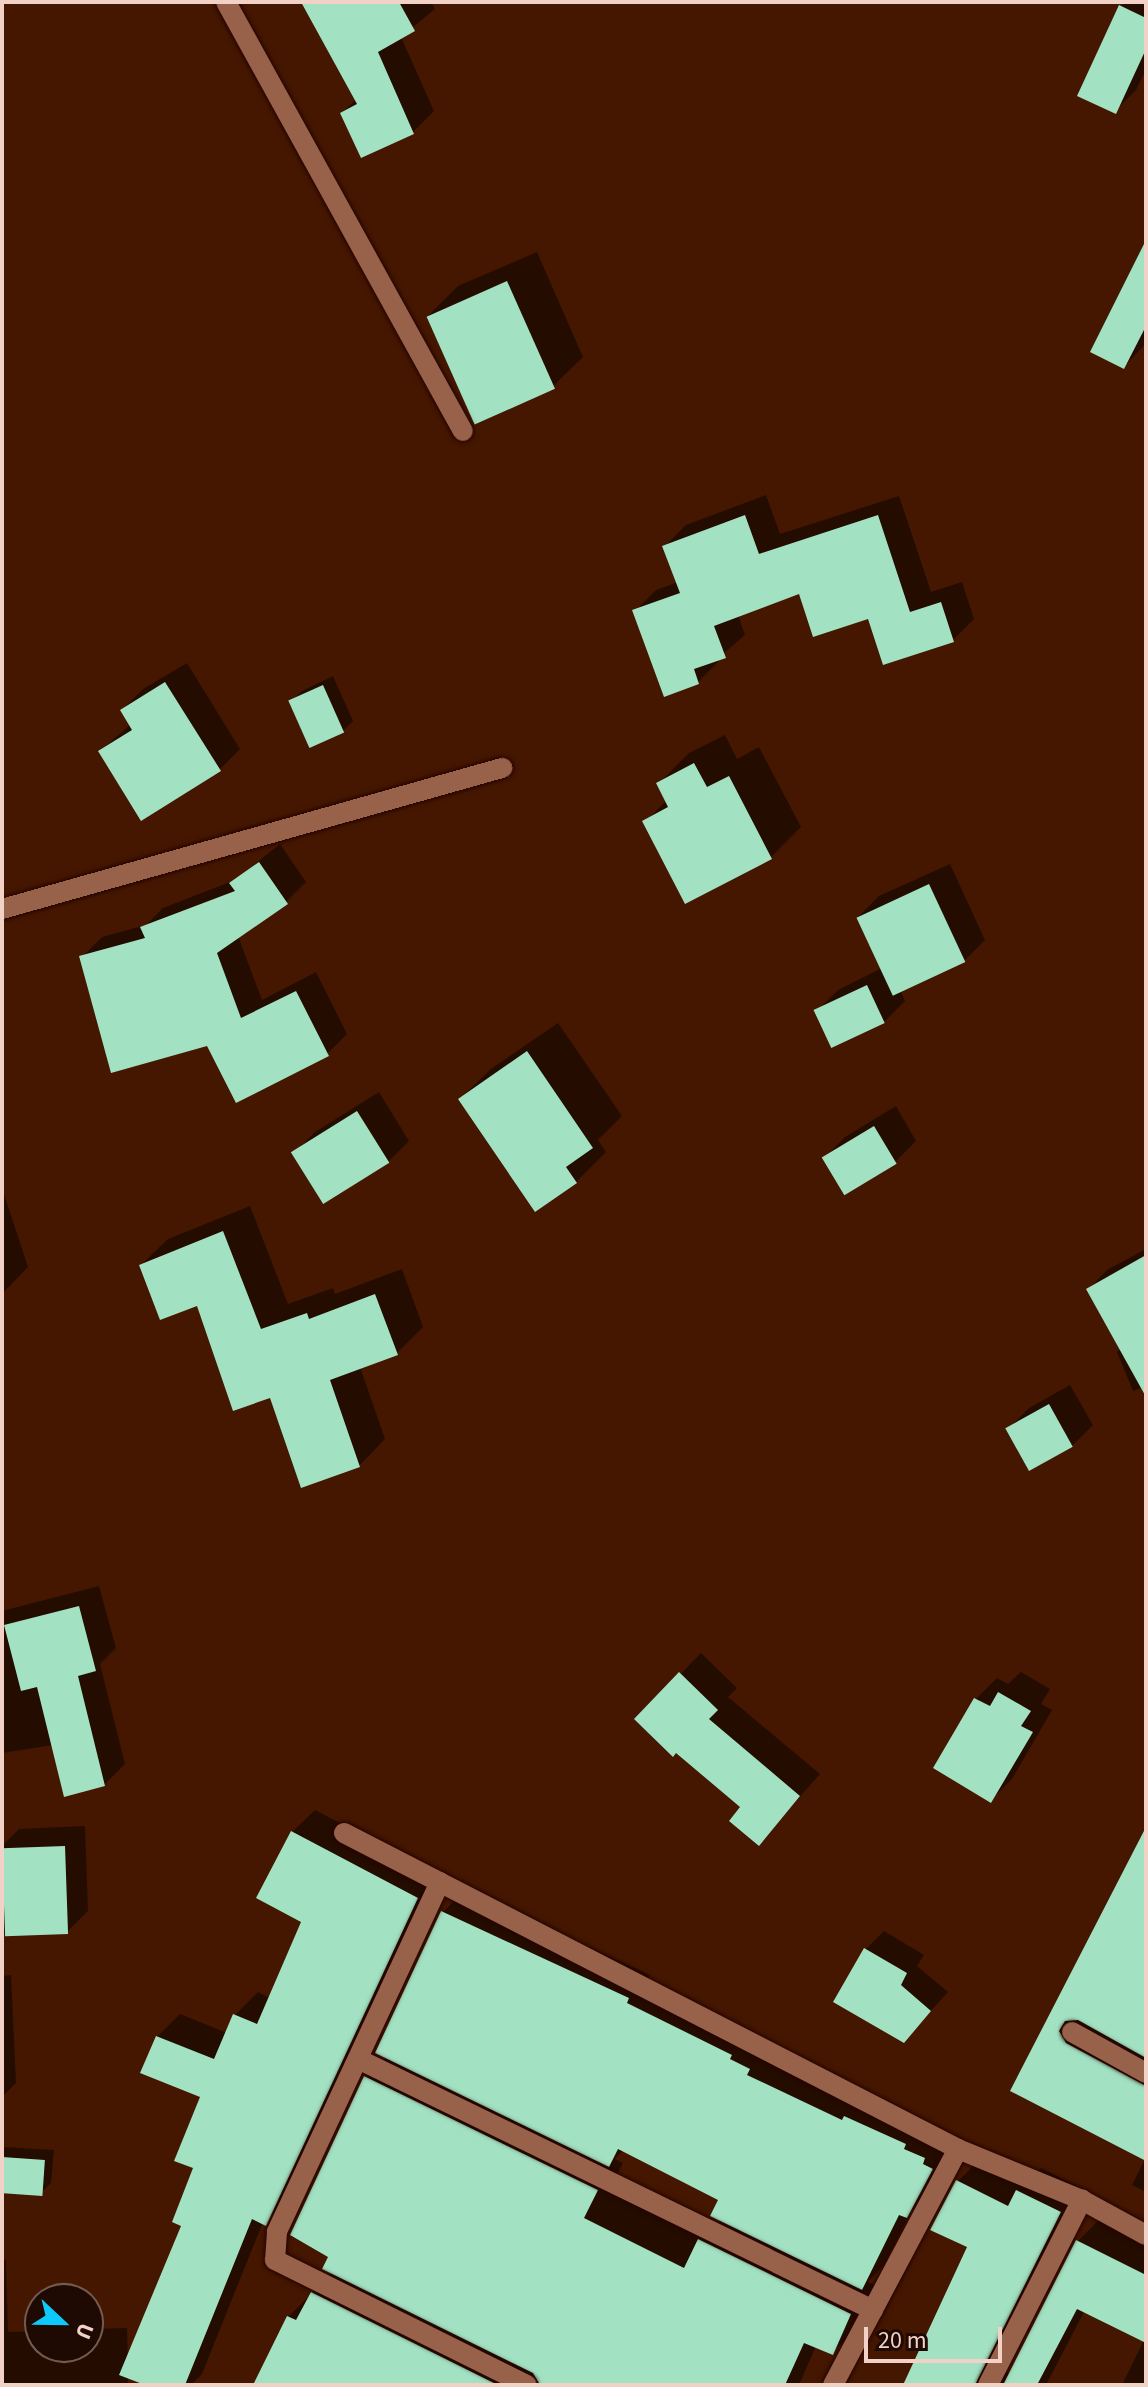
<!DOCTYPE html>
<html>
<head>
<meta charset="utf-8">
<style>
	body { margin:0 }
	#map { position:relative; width:1148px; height:2387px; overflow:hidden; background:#451701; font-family:"Source Sans 3",sans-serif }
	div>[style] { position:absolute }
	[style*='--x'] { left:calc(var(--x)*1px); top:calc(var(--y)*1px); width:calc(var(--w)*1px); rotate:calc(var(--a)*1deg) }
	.shadow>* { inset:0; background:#0007 }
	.building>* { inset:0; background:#a2e2c3; transform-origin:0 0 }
	.roads { filter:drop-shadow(0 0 2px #250400) drop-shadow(0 0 2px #250400) }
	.service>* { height:20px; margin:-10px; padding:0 10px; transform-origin:10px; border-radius:10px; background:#97614a }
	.minor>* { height:20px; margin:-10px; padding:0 10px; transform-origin:10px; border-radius:10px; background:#97614a }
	span { translate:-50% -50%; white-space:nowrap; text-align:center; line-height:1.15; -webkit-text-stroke:8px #1e0a03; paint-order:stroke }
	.frame { position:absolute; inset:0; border:4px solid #f2d2c6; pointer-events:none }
	.north { position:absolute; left:24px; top:2283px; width:80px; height:80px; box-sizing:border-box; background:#1e0a03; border:2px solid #735a51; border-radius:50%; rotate:112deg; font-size:22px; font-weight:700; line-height:32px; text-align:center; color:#f2d2c6 }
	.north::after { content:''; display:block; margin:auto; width:28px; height:36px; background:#0dcafa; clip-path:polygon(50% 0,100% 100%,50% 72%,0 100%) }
	.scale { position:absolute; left:864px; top:2327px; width:138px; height:36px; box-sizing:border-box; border:4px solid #f2d2c6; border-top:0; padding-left:10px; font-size:24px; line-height:28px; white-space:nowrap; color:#f2d2c6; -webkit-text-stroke:6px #1e0a03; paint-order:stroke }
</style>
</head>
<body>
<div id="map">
	<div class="shadow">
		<div style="clip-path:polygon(303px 2px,431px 2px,435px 9px,401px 37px,434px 111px,413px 132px,342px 113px,356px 99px)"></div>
		<div style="clip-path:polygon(1125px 2px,1146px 2px,1146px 70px,1136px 90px,1115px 111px,1120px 6px)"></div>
		<div style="clip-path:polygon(1146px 245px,1146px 343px,1124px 367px)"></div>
		<div style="clip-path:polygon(537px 252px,583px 357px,552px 387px,428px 316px,458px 286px)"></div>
		<div style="clip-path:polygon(766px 495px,780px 534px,899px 496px,931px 592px,962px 582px,974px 619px,953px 640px,801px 591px,738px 615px,745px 635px,718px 658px,719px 661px,698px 682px,635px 611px,656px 590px,678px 582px,665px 546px,686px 525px)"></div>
		<div style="clip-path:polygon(187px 663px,240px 749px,219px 770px,100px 751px,131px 724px,122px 710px,143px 689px)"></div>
		<div style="clip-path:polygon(333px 676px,353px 721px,343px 731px,291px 701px,302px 691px)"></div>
		<div style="clip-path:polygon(725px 735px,737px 759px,759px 747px,801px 827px,771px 857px,645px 822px,667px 800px,658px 784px,689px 753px)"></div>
		<div style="clip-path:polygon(280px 844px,306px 882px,286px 902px,238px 936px,262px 1000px,316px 972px,347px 1034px,327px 1054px,208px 1044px,82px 957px,102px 937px,146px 925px,163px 908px,235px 880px)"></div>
		<div style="clip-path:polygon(950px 864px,985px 940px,964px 961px,900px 990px,905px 1001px,884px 1022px,817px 1011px,838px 990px,882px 968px,858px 917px,879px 896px)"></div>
		<div style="clip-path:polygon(558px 1023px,622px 1116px,598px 1140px,606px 1152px,576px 1182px,460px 1099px,491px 1069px)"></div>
		<div style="clip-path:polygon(379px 1092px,409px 1141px,388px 1162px,294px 1153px,315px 1132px)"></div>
		<div style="clip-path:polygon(896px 1106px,916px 1141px,895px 1162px,824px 1158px,845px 1137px)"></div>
		<div style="clip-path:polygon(2px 1188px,28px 1267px,2px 1294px)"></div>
		<div style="clip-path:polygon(250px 1206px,288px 1304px,333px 1288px,335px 1294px,402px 1269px,423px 1327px,397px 1353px,360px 1367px,385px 1439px,359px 1466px,272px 1396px,198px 1303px,141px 1265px,168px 1239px)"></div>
		<div style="clip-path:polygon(1146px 1249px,1146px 1386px,1133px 1391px,1117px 1352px,1121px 1347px,1089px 1289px,1107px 1270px)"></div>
		<div style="clip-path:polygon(1070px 1385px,1093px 1425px,1072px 1446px,1008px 1429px,1029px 1408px)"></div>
		<div style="clip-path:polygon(99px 1586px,116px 1648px,100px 1664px,125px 1764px,104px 1785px,53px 1745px,2px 1753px,2px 1611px)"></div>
		<div style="clip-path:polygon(701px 1653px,737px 1688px,728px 1697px,820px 1774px,759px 1843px,743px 1807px,637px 1719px)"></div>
		<div style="clip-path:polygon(1021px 1672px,1050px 1689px,1041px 1704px,1052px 1710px,1012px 1779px,991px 1800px,935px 1767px,976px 1699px,997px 1678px,1008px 1684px)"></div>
		<div style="clip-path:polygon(315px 1810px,439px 1875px,288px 2201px,263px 2222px,202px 2374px,191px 2385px,150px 2385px,128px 2376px,128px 2385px,2px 2385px,2px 2260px,6px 2260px,8px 2332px,40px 2331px,40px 2347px,88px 2347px,88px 2329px,127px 2328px,128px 2361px,184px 2224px,196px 2167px,202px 2096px,157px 2037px,180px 2014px,227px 2033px,235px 2015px,258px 1992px,270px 1998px,304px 1921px,292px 1832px)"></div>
		<div style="clip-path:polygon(85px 1826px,88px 1911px,67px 1932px,2px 1934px,2px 1846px,19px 1829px)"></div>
		<div style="clip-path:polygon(1146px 1831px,1146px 2192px,1132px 2185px,1145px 2159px,1013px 2090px)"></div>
		<div style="clip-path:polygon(evenodd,465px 1890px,650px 1975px,648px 1981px,753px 2032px,751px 2036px,927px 2121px,924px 2126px,954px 2146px,929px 2193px,911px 2211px,884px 2265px,868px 2282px,877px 2286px,860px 2326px,833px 2352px,816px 2346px,799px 2385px,255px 2385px,288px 2317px,333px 2272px,331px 2256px,292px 2237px,366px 2077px,387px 2056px,443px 1912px,465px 1890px,623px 2150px,721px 2199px,721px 2219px,703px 2238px,609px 2190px,623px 2163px,615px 2159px,623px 2150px)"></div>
		<div style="clip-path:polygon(884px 1931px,924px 1955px,917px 1966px,948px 1992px,904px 2040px,836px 2001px,866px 1949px)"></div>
		<div style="clip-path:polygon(11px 1975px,16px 2083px,2px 2097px,2px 1976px)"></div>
		<div style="clip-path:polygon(2px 2147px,54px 2150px,51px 2183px,41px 2193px,2px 2191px)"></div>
		<div style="clip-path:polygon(981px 2158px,1028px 2181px,1041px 2168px,1083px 2189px,999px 2354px,999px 2368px,1010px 2374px,1078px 2241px,1101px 2218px,1146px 2238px,1146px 2385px,1122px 2385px,1144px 2340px,1085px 2310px,1046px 2385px,905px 2385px,969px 2246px,958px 2181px)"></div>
	</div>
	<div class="building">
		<div style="clip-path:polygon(301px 2px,399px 2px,415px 31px,378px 52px,414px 134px,361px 158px,340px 113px,357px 104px)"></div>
		<div style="clip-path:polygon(1119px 5px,1146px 18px,1146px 49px,1116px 114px,1077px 96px)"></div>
		<div style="clip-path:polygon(1146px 240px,1146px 326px,1124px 369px,1090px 352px)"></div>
		<div style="left:507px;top:281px;width:118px;height:88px;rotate:66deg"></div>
		<div style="clip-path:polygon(745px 515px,759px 554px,878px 515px,910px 612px,941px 602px,954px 642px,883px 665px,868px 619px,813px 637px,799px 594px,714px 626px,726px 658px,694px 669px,699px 684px,664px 697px,632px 610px,680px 593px,662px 546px)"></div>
		<div style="clip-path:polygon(165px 682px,221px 771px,141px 821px,98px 751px,132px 730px,120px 710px)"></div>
		<div style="left:323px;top:685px;width:52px;height:38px;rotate:66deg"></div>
		<div style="clip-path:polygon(694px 763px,707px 787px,729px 776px,772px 859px,685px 904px,642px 821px,668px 807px,656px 783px)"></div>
		<div style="clip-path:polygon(259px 862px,288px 904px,217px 953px,241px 1018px,296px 991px,329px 1056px,236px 1103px,207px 1046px,111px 1073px,79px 956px,145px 938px,140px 927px,235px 891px,229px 883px)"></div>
		<div style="left:929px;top:884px;width:86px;height:80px;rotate:65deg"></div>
		<div style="left:867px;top:985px;width:42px;height:59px;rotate:65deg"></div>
		<div style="clip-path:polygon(527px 1051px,593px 1148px,566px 1167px,577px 1183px,535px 1212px,458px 1099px)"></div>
		<div style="left:357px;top:1111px;width:61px;height:78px;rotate:58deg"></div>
		<div style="left:874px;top:1126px;width:44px;height:61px;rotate:59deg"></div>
		<div style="clip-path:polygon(223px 1231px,261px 1329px,307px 1313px,309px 1319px,375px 1294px,398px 1355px,330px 1380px,360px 1467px,301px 1488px,270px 1398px,233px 1411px,197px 1306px,160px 1320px,139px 1265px)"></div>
		<div style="clip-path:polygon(1146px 1255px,1146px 1397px,1086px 1289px)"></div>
		<div style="left:1049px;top:1404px;width:49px;height:50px;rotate:61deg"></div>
		<div style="clip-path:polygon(79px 1606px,96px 1671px,78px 1676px,105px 1786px,64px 1797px,37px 1687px,21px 1691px,4px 1625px)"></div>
		<div style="clip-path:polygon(679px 1672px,718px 1710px,709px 1719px,800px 1796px,759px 1846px,729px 1821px,740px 1807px,676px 1753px,673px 1757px,634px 1719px)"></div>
		<div style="clip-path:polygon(998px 1692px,1031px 1711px,1021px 1726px,1033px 1732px,991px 1803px,933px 1768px,974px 1698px,990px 1706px)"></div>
		<div style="clip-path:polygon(1146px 1827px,1146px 2058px,1078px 2020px,1065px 2021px,1059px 2031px,1066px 2043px,1146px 2086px,1146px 2161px,1010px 2091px)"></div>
		<div style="clip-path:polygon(291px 1831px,418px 1898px,266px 2226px,252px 2219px,185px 2385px,145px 2385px,119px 2375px,181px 2226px,172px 2222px,193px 2168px,174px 2161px,200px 2097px,140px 2073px,156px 2036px,214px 2059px,233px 2014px,257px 2024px,301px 1922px,256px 1898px)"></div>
		<div style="left:65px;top:1846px;width:88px;height:63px;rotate:88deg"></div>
		<div style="clip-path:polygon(441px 1911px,629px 1998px,627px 2003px,732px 2055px,730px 2059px,750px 2069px,747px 2075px,842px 2120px,844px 2116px,906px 2144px,904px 2149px,925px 2158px,923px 2164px,933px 2169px,907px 2218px,899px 2215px,862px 2290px,710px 2216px,718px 2200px,618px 2149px,609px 2167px,375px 2053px)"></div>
		<div style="clip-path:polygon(864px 1948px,907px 1973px,901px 1985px,931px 2011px,904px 2043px,833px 2002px)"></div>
		<div style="clip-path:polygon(364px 2076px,598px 2190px,584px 2218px,684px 2268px,698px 2239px,851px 2314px,833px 2355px,804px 2343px,785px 2385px,540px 2385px,533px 2373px,322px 2269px,328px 2257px,290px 2235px)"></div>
		<div style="left:2px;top:2157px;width:43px;height:36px;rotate:4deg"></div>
		<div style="clip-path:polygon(956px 2180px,1008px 2206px,1016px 2190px,1061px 2212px,975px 2385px,903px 2385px,967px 2247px,930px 2230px)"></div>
		<div style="clip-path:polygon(1076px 2240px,1146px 2275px,1146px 2343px,1077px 2309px,1037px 2385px,1003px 2385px)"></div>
		<div style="clip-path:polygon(311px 2292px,498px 2385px,253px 2385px,287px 2316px,296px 2320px)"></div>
	</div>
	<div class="roads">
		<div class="service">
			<div style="--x:226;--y:2;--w:490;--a:61.1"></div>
			<div style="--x:1072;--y:2032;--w:85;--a:29"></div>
			<div style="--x:358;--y:2059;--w:573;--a:25.98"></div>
			<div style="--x:988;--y:2385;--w:208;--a:-63.1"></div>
		</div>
		<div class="minor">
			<div style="--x:2;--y:909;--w:520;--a:-15.75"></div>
			<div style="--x:344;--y:1833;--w:691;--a:27.23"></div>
			<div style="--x:958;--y:2149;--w:134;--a:22.4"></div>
			<div style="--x:1082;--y:2200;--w:73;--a:28.7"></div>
			<div style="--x:440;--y:1882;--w:386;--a:115"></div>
			<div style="--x:277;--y:2232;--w:28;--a:94"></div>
			<div style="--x:275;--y:2260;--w:281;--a:26.4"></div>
			<div style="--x:833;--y:2385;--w:267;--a:-62.1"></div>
		</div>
	</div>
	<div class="frame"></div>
	<div class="north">U</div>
	<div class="scale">20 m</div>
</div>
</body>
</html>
